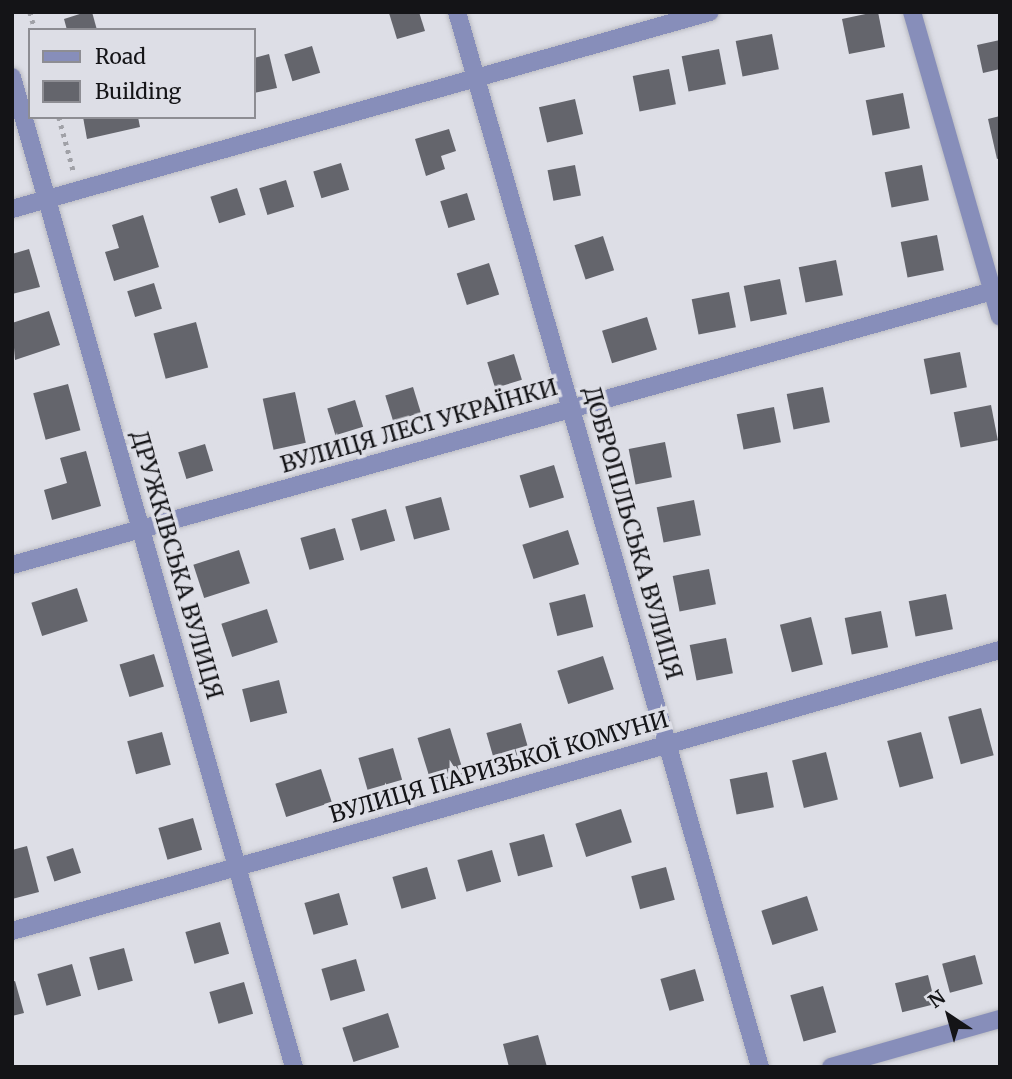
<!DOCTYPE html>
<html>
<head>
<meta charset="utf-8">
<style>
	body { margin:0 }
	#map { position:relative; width:1012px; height:1079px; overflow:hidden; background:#dddee6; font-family:Merriweather,serif }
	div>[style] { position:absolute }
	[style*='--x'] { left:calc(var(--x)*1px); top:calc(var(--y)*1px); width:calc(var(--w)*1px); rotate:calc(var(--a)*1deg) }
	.building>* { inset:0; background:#64656c; transform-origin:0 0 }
	.path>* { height:4.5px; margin-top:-2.25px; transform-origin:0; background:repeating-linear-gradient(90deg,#a0a1a7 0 3.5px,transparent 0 8.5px) }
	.roads { filter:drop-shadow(0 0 2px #b9bac1) drop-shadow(0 0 2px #b9bac1) }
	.minor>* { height:18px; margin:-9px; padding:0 9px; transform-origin:9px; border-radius:9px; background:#878eba }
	span { translate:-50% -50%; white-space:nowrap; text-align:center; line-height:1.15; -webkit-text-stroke:7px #dddee6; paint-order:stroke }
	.street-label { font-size:23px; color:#141417 }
	.frame { position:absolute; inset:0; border:14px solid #141417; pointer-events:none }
	.legend { position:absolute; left:28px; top:28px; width:228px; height:91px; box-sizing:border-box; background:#dddee6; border:2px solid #8d8d93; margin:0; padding:9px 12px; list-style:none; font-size:21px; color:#141417 }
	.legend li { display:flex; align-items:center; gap:14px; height:35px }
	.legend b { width:35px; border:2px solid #8d8d93 }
	.north { position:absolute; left:914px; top:981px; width:70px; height:70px; -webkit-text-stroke:5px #dddee6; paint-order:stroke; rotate:324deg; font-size:19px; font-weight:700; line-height:28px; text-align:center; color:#141417 }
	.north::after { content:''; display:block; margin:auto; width:24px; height:32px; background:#141417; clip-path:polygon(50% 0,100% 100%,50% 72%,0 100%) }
</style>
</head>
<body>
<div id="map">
	<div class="building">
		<div style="clip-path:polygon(86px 12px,92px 12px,97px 30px,67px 30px,64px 19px)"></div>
		<div style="clip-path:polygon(419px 12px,425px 31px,397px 39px,389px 13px)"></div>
		<div style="clip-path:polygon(875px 12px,878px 12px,885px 47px,849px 54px,842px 19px)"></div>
		<div style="left:772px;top:34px;width:36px;height:37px;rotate:79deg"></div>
		<div style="clip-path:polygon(1000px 40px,1000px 69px,983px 73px,977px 45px)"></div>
		<div style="left:312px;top:46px;width:28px;height:29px;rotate:73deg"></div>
		<div style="left:719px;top:49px;width:36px;height:38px;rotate:79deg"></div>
		<div style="clip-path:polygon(269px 54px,277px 88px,254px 93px,254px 58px)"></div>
		<div style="left:669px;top:69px;width:36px;height:37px;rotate:79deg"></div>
		<div style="left:903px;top:93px;width:36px;height:38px;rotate:79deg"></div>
		<div style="left:575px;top:99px;width:36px;height:37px;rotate:77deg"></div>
		<div style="clip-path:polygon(1000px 116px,1000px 158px,997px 159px,988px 119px)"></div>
		<div style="clip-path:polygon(83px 117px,138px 117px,140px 127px,87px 139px)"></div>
		<div style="clip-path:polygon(449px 129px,456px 151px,441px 156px,445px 169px,426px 176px,415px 139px)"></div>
		<div style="left:341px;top:163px;width:28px;height:29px;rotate:73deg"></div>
		<div style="left:575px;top:165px;width:31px;height:28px;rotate:79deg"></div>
		<div style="left:922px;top:165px;width:36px;height:38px;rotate:79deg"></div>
		<div style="left:286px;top:180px;width:28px;height:28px;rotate:73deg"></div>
		<div style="left:237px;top:188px;width:28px;height:28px;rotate:72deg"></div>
		<div style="left:467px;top:193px;width:28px;height:28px;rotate:73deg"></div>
		<div style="clip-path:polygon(143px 215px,159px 267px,114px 281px,105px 252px,119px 248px,112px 225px)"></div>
		<div style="left:937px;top:235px;width:36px;height:37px;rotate:79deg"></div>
		<div style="left:603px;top:236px;width:36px;height:30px;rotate:72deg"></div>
		<div style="clip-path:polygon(29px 249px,40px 287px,12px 294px,12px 254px)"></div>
		<div style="left:836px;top:260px;width:36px;height:38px;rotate:79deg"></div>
		<div style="left:489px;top:263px;width:33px;height:34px;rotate:72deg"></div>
		<div style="left:780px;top:279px;width:36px;height:37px;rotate:79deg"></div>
		<div style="left:154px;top:283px;width:27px;height:28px;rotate:73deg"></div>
		<div style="left:729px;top:292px;width:36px;height:38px;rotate:79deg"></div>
		<div style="clip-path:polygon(49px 311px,60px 345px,15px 360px,12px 323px)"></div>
		<div style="left:647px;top:317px;width:34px;height:47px;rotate:73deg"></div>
		<div style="left:196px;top:322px;width:47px;height:44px;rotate:75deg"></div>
		<div style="left:960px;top:352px;width:36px;height:37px;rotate:79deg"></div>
		<div style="left:514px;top:354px;width:27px;height:28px;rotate:73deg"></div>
		<div style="left:68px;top:384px;width:48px;height:36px;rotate:75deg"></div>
		<div style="left:413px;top:387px;width:27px;height:29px;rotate:73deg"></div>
		<div style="left:823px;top:387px;width:36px;height:37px;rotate:79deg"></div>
		<div style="left:295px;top:392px;width:52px;height:33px;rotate:78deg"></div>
		<div style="left:355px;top:400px;width:28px;height:29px;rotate:73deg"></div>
		<div style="left:991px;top:405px;width:36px;height:38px;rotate:79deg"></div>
		<div style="left:774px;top:407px;width:36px;height:38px;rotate:79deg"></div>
		<div style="left:665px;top:442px;width:36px;height:37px;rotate:79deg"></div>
		<div style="left:205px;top:444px;width:28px;height:28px;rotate:73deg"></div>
		<div style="clip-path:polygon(86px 451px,101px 506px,52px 520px,44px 490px,67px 483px,60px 458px)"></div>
		<div style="left:554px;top:465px;width:34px;height:36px;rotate:73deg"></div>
		<div style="left:441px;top:497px;width:34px;height:37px;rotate:75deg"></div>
		<div style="left:694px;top:500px;width:36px;height:38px;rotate:79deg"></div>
		<div style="left:386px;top:509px;width:33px;height:36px;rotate:74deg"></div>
		<div style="left:335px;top:528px;width:33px;height:36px;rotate:74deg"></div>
		<div style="left:568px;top:530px;width:36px;height:48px;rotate:72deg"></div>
		<div style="left:239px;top:550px;width:35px;height:48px;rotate:72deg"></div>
		<div style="left:709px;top:569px;width:36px;height:37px;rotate:79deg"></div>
		<div style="left:77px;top:588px;width:35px;height:48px;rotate:72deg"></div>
		<div style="left:585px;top:594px;width:34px;height:37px;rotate:76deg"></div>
		<div style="left:946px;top:594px;width:36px;height:38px;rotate:79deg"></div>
		<div style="left:267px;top:609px;width:35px;height:48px;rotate:72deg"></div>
		<div style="left:881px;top:611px;width:37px;height:37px;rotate:79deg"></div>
		<div style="left:811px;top:617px;width:49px;height:32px;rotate:76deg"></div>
		<div style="left:726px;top:638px;width:36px;height:37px;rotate:79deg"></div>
		<div style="left:154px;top:654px;width:34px;height:36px;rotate:73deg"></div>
		<div style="left:603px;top:656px;width:35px;height:48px;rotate:72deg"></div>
		<div style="left:279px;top:680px;width:34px;height:38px;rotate:76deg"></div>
		<div style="left:981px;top:708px;width:49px;height:34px;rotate:75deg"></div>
		<div style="left:521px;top:723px;width:33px;height:36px;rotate:74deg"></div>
		<div style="left:450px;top:728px;width:48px;height:34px;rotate:73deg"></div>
		<div style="left:162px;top:732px;width:34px;height:36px;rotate:75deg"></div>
		<div style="left:921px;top:732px;width:48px;height:35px;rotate:75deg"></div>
		<div style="left:393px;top:748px;width:33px;height:36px;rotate:74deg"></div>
		<div style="left:826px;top:752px;width:49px;height:35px;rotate:76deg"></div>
		<div style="left:321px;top:769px;width:35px;height:48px;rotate:72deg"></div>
		<div style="left:767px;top:772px;width:36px;height:38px;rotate:79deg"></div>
		<div style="left:621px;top:809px;width:35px;height:48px;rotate:72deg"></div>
		<div style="left:193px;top:818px;width:33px;height:36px;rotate:74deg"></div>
		<div style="left:544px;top:834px;width:34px;height:36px;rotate:75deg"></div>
		<div style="clip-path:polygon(27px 846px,39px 892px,12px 899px,12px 850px)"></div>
		<div style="left:73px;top:848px;width:26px;height:28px;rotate:72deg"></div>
		<div style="left:492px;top:850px;width:33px;height:36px;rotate:74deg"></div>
		<div style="left:427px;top:867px;width:33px;height:36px;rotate:74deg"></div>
		<div style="left:666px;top:867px;width:34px;height:36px;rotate:75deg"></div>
		<div style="left:339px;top:893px;width:33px;height:36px;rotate:74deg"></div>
		<div style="left:807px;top:896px;width:36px;height:48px;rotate:72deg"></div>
		<div style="left:220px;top:922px;width:33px;height:36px;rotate:74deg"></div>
		<div style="left:124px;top:948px;width:34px;height:36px;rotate:75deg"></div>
		<div style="left:975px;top:955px;width:30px;height:34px;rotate:75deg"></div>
		<div style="left:356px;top:959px;width:33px;height:36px;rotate:74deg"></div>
		<div style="left:72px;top:964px;width:33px;height:36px;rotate:74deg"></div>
		<div style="left:695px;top:969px;width:33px;height:36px;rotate:74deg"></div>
		<div style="left:928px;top:975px;width:30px;height:34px;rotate:76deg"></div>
		<div style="clip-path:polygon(15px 981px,24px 1013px,12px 1016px,12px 982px)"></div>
		<div style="left:244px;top:982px;width:33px;height:36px;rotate:74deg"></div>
		<div style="left:823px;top:986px;width:48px;height:34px;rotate:74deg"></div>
		<div style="left:388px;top:1013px;width:36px;height:48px;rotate:72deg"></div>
		<div style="clip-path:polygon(538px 1035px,547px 1067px,509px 1067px,503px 1044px)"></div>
	</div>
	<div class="path">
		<div style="--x:30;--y:12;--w:19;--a:74"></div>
		<div style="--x:59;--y:117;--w:58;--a:75"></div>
	</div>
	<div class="roads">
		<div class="minor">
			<div style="--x:457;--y:12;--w:1098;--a:73.98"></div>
			<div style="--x:912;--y:12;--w:317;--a:73.9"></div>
			<div style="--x:12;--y:77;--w:1029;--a:74.1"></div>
			<div style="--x:12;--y:209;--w:725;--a:-15.76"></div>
			<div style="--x:12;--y:565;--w:1026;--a:-15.61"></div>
			<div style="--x:12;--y:931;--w:1027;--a:-15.88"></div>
			<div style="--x:831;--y:1067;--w:176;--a:-15.9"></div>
		</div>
	</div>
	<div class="street-label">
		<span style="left:419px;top:426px;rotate:-16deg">ВУЛИЦЯ ЛЕСІ УКРАЇНКИ</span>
		<span style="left:633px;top:533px;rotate:74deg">ДОБРОПІЛЬСЬКА ВУЛИЦЯ</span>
		<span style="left:177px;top:565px;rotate:74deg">ДРУЖКІВСЬКА ВУЛИЦЯ</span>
		<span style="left:499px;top:767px;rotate:-16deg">ВУЛИЦЯ ПАРИЗЬКОЇ КОМУНИ</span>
	</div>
	<div class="frame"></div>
	<ul class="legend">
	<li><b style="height:9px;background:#878eba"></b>Road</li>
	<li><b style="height:19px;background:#64656c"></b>Building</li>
	</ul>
	<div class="north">N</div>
</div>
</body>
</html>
